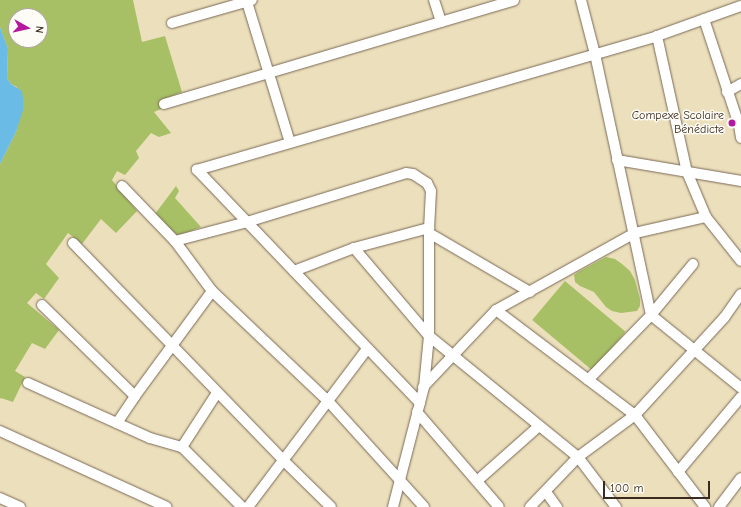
<!DOCTYPE html>
<html>
<head>
<meta charset="utf-8">
<style>
	body { margin:0 }
	#map { position:relative; width:741px; height:507px; overflow:hidden; background:#ecdfbc; font-family:"Comic Neue",sans-serif }
	div>[style] { position:absolute }
	[style*='--x'] { left:calc(var(--x)*1px); top:calc(var(--y)*1px); width:calc(var(--w)*1px); rotate:calc(var(--a)*1deg) }
	.green>* { inset:0; background:#a7bf65; transform-origin:0 0 }
	.water>* { inset:0; background:#6abce6 }
	.roads { filter:drop-shadow(0 0 1px #796955) drop-shadow(0 0 1px #796955) }
	.minor>* { height:10px; margin:-5px; padding:0 5px; transform-origin:5px; border-radius:5px; background:#fff }
	.dots>* { width:11px; height:11px; translate:-50% -50%; box-sizing:border-box; border:2px solid #fdfcf7; border-radius:50% }
	span { translate:-50% -50%; white-space:nowrap; text-align:center; line-height:1.15; -webkit-text-stroke:3px #fdfcf7; paint-order:stroke }
	.poi-label { font-size:12px; color:#3b2a1e }
	.right { translate:-100% -50%; text-align:right }
	.north { position:absolute; left:8px; top:8px; width:40px; height:40px; box-sizing:border-box; background:#fdfcf7; border:1px solid #afa8a0; border-radius:50%; rotate:98deg; font-size:11px; font-weight:700; line-height:16px; text-align:center; color:#3b2a1e }
	.north::after { content:''; display:block; margin:auto; width:14px; height:18px; background:#b5179e; clip-path:polygon(50% 0,100% 100%,50% 72%,0 100%) }
	.scale { position:absolute; left:603px; top:481px; width:107px; height:18px; box-sizing:border-box; border:2px solid #3b2a1e; border-top:0; padding-left:5px; font-size:12px; line-height:14px; white-space:nowrap; color:#3b2a1e; -webkit-text-stroke:3px #fdfcf7; paint-order:stroke }
</style>
</head>
<body>
<div id="map">
	<div class="green">
		<div style="clip-path:polygon(evenodd,0 0,133px 0,142px 42px,165px 36px,182px 92px,160px 101px,161px 109px,154px 112px,171px 133px,159px 137px,151px 133px,136px 151px,139px 158px,125px 175px,117px 171px,112px 180px,137px 211px,116px 233px,101px 219px,82px 244px,68px 233px,46px 264px,59px 278px,44px 299px,36px 293px,27px 303px,59px 330px,45px 349px,32px 343px,15px 371px,25px 377px,13px 402px,1px 398px,0 399px,0 164px,16px 132px,19px 121px,17px 87px,11px 84px,7px 78px,8px 49px,0 27px,0 0,16px 16px,40px 16px,40px 40px,16px 40px,16px 16px)"></div>
		<div style="clip-path:polygon(176px 186px,179px 191px,175px 198px,201px 227px,178px 236px,155px 214px)"></div>
		<div style="clip-path:polygon(606px 257px,615px 259px,622px 264px,630px 271px,635px 280px,640px 299px,640px 306px,637px 311px,621px 313px,612px 311px,606px 307px,594px 292px,580px 286px,575px 282px,574px 275px,578px 272px)"></div>
		<div style="left:565px;top:281px;width:79px;height:51px;rotate:40deg"></div>
	</div>
	<div class="water">
		<div style="clip-path:polygon(0 27px,8px 49px,7px 78px,11px 84px,22px 91px,23px 99px,23px 110px,16px 132px,0 164px)"></div>
	</div>
	<div class="roads">
		<div class="minor">
			<div style="--x:434;--y:0;--w:23;--a:72"></div>
			<div style="--x:581;--y:0;--w:56;--a:75.5"></div>
			<div style="--x:595;--y:54;--w:267;--a:77.9"></div>
			<div style="--x:651;--y:315;--w:116;--a:39"></div>
			<div style="--x:247;--y:2;--w:147;--a:73"></div>
			<div style="--x:704;--y:19;--w:112;--a:71.7"></div>
			<div style="--x:739;--y:125;--w:13;--a:81"></div>
			<div style="--x:172;--y:23;--w:83;--a:-16"></div>
			<div style="--x:657;--y:36;--w:139;--a:77.6"></div>
			<div style="--x:687;--y:172;--w:49;--a:67.1"></div>
			<div style="--x:706;--y:217;--w:56;--a:51.5"></div>
			<div style="--x:727;--y:92;--w:16;--a:-30"></div>
			<div style="--x:164;--y:104;--w:365;--a:-16.5"></div>
			<div style="--x:617;--y:160;--w:126;--a:9.6"></div>
			<div style="--x:122;--y:186;--w:76;--a:46.1"></div>
			<div style="--x:175;--y:241;--w:62;--a:53.5"></div>
			<div style="--x:212;--y:291;--w:160;--a:43.5"></div>
			<div style="--x:328;--y:401;--w:143;--a:47.8"></div>
			<div style="--x:429;--y:233;--w:117;--a:30.3"></div>
			<div style="--x:175;--y:241;--w:74;--a:-14.8"></div>
			<div style="--x:247;--y:222;--w:166;--a:-17.1"></div>
			<div style="--x:406;--y:173;--w:7;--a:8"></div>
			<div style="--x:413;--y:174;--w:17;--a:33"></div>
			<div style="--x:427;--y:183;--w:9;--a:63"></div>
			<div style="--x:431;--y:191;--w:37;--a:93"></div>
			<div style="--x:429;--y:228;--w:108;--a:90"></div>
			<div style="--x:429;--y:336;--w:51;--a:95.6"></div>
			<div style="--x:424;--y:387;--w:124;--a:104.5"></div>
			<div style="--x:73;--y:243;--w:302;--a:45.9"></div>
			<div style="--x:283;--y:460;--w:67;--a:44.4"></div>
			<div style="--x:354;--y:248;--w:116;--a:49.6"></div>
			<div style="--x:429;--y:336;--w:192;--a:39.1"></div>
			<div style="--x:578;--y:457;--w:63;--a:52.8"></div>
			<div style="--x:294;--y:271;--w:64;--a:-21"></div>
			<div style="--x:354;--y:248;--w:78;--a:-14.9"></div>
			<div style="--x:42;--y:305;--w:130;--a:44.4"></div>
			<div style="--x:496;--y:310;--w:174;--a:37.1"></div>
			<div style="--x:635;--y:415;--w:116;--a:52.7"></div>
			<div style="--x:588;--y:380;--w:91;--a:-45.9"></div>
			<div style="--x:651;--y:315;--w:66;--a:-50.5"></div>
			<div style="--x:28;--y:383;--w:134;--a:24.3"></div>
			<div style="--x:150;--y:438;--w:33;--a:16"></div>
			<div style="--x:182;--y:447;--w:85;--a:45"></div>
			<div style="--x:423;--y:387;--w:106;--a:-46.5"></div>
			<div style="--x:496;--y:310;--w:159;--a:-29"></div>
			<div style="--x:635;--y:233;--w:73;--a:-12.7"></div>
			<div style="--x:420;--y:403;--w:323;--a:-133.7"></div>
			<div style="--x:197;--y:170;--w:479;--a:-16.2"></div>
			<div style="--x:657;--y:36;--w:89;--a:-19.7"></div>
			<div style="--x:417;--y:412;--w:125;--a:49.2"></div>
			<div style="--x:117;--y:423;--w:32;--a:-56"></div>
			<div style="--x:135;--y:396;--w:130;--a:-53.7"></div>
			<div style="--x:0;--y:431;--w:183;--a:24.5"></div>
			<div style="--x:182;--y:447;--w:64;--a:-57.1"></div>
			<div style="--x:678;--y:472;--w:98;--a:-50"></div>
			<div style="--x:477;--y:481;--w:83;--a:-41.6"></div>
			<div style="--x:546;--y:492;--w:19;--a:54"></div>
			<div style="--x:0;--y:498;--w:22;--a:24"></div>
			<div style="--x:248;--y:507;--w:198;--a:-53"></div>
			<div style="--x:530;--y:507;--w:69;--a:-46.2"></div>
			<div style="--x:578;--y:457;--w:71;--a:-36.4"></div>
			<div style="--x:635;--y:415;--w:132;--a:-47.5"></div>
			<div style="--x:724;--y:318;--w:29;--a:-55"></div>
			<div style="--x:719;--y:507;--w:36;--a:-53"></div>
		</div>
	</div>
	<div class="dots">
		<div style="left:732px;top:123px;background:#b5179e"></div>
	</div>
	<div class="poi-label">
		<span class="right" style="left:724px;top:123px">Compexe Scolaire<br>Bénédicte</span>
	</div>
	<div class="north">N</div>
	<div class="scale">100 m</div>
</div>
</body>
</html>
